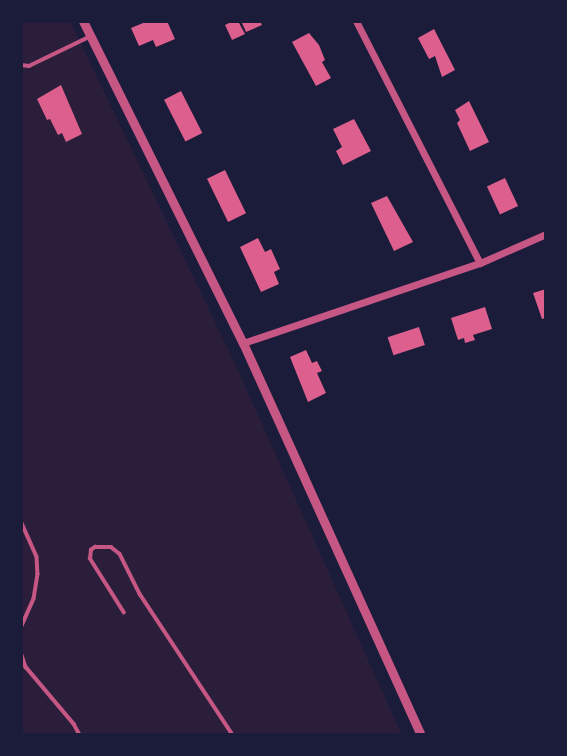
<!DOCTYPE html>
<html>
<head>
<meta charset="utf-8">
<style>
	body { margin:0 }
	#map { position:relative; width:567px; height:756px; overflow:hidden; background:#1b1b3a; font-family:"Titillium Web",sans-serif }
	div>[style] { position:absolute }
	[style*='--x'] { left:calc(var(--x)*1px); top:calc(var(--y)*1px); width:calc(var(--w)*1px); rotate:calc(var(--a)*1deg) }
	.green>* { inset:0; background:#2a1e3b }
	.building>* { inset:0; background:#dd5f8e; transform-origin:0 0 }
	.service>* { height:3.5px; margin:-1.75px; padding:0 1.75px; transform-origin:1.75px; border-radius:1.75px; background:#c65784 }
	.minor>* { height:7px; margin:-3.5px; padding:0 3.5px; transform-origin:3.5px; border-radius:3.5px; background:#c65784 }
	.tertiary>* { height:9px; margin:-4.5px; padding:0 4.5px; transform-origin:4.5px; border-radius:4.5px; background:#c65784 }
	span { translate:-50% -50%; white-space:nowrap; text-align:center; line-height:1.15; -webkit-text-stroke:6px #1b1b3a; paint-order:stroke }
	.frame { position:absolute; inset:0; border:23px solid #1b1b3a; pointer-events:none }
</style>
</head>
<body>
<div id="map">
	<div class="green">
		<div style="clip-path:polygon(21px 21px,70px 21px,231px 355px,402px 735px,21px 735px)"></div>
	</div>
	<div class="building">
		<div style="clip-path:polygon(148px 21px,167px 21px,175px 39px,156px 47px,153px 40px,139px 46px,131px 28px)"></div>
		<div style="clip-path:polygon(233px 21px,238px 21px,245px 34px,232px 40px,225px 25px)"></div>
		<div style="clip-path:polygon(247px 21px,260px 21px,262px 25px,246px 32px,242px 23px)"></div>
		<div style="clip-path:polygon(434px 29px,455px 70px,442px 77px,435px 56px,429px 59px,418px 38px)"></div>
		<div style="clip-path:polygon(309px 33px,319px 45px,325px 60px,322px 62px,331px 78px,316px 86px,292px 42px)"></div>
		<div style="clip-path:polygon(61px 85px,82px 134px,66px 142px,62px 133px,58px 135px,50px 119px,47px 120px,37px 99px)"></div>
		<div style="left:181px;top:91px;width:47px;height:19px;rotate:63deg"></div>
		<div style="clip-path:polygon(469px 101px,489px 142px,470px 151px,457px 123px,460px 120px,455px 110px)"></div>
		<div style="clip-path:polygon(354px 119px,371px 151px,343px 165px,336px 151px,342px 147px,333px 129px)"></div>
		<div style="left:225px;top:170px;width:48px;height:20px;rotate:64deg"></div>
		<div style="left:505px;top:178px;width:31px;height:20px;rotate:65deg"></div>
		<div style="clip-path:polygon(387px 196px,413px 242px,394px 251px,371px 203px)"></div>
		<div style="clip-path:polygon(258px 238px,265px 252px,271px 249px,280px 269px,274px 272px,279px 284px,261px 292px,240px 247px)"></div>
		<div style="clip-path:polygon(546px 289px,546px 318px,542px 319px,533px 293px)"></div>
		<div style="clip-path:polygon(485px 307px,492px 329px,473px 335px,475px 340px,465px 343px,464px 338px,458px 340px,451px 318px)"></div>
		<div style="left:419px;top:327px;width:19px;height:33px;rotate:72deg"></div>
		<div style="clip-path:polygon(306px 350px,312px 363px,317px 361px,322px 371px,317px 373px,326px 393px,308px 402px,290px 357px)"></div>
	</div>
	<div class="service">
		<div style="--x:21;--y:65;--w:8;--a:7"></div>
		<div style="--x:29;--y:66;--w:67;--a:-25.8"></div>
		<div style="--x:21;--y:521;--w:39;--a:66"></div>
		<div style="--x:37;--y:557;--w:17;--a:87"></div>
		<div style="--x:38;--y:574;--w:25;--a:99"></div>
		<div style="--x:34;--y:599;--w:32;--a:114"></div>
		<div style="--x:124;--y:613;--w:64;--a:-122.2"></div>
		<div style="--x:90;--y:559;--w:9;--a:-84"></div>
		<div style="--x:91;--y:550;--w:5;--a:-37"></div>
		<div style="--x:95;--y:547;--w:16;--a:0"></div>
		<div style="--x:111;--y:547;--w:11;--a:38"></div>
		<div style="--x:120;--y:554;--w:45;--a:63.4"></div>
		<div style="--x:140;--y:594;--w:169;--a:56.6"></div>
		<div style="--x:21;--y:652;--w:16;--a:72"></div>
		<div style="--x:26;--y:667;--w:75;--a:49.9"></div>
		<div style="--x:74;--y:724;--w:13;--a:61"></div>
	</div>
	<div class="minor">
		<div style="--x:356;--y:21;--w:272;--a:62.9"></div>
		<div style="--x:243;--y:343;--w:250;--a:-18.7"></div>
		<div style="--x:480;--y:263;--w:72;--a:-23.7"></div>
	</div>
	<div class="tertiary">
		<div style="--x:83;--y:21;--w:360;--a:63.6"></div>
		<div style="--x:243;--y:343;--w:431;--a:65.6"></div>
	</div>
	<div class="frame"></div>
</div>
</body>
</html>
